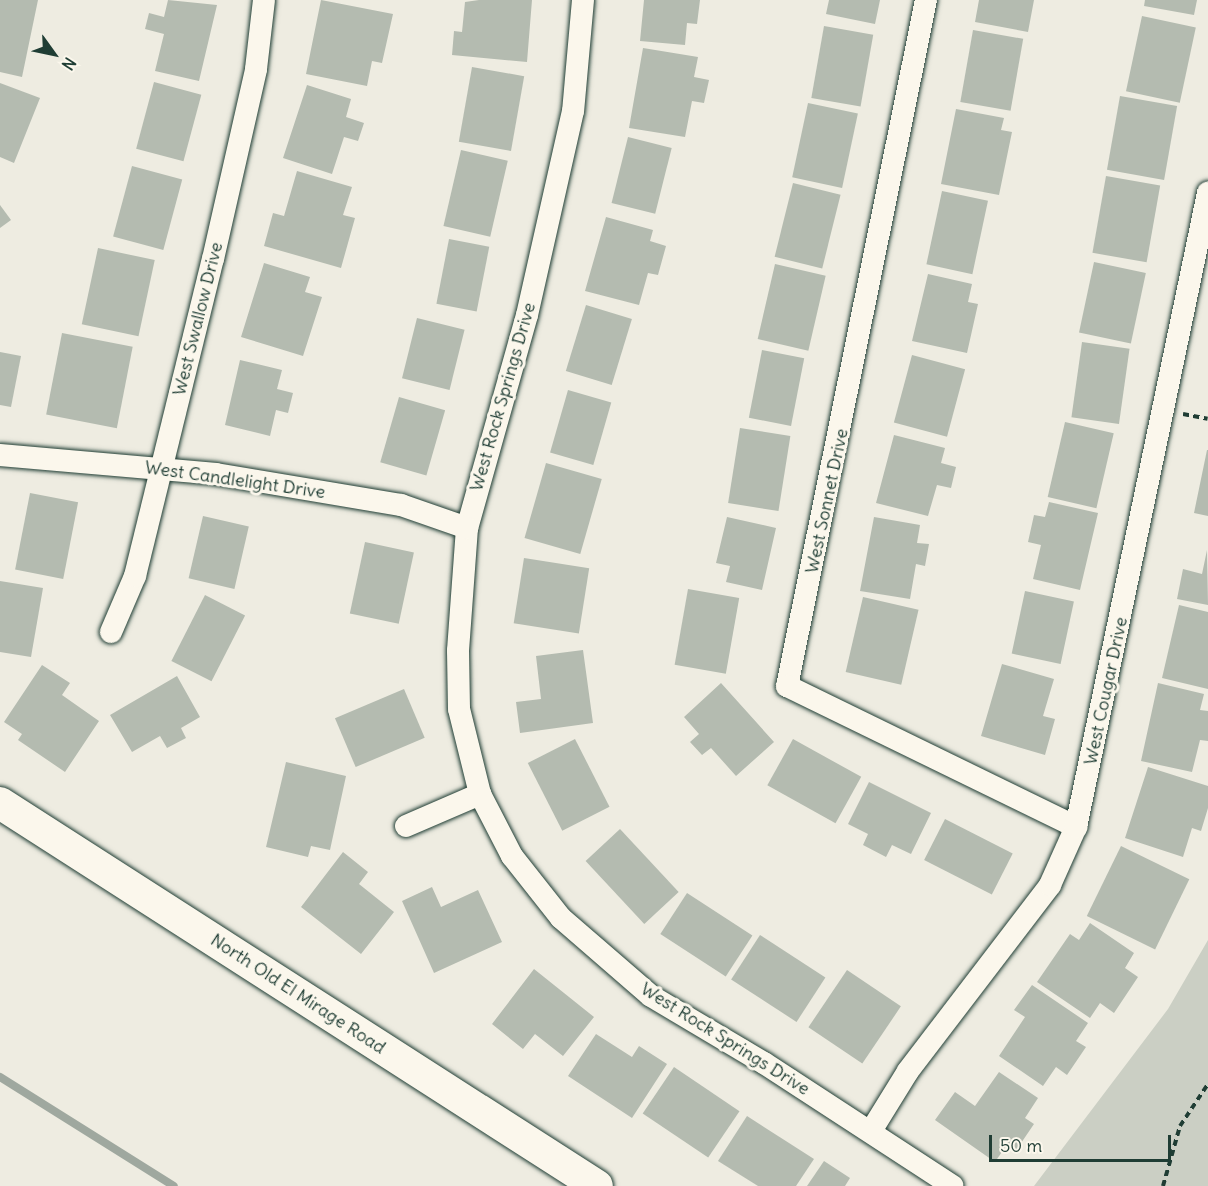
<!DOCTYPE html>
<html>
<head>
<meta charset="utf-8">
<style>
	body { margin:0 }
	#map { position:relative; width:1208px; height:1186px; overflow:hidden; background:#eeece1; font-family:Delius,sans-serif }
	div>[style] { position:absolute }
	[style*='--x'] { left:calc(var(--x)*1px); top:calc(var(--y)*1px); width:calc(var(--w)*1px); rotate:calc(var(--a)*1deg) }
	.green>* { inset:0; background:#cbcfc4 }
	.stream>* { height:8px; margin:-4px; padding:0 4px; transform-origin:4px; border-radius:4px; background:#9fa89f }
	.building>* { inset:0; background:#b4bbb0; transform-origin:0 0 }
	.path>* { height:4px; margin-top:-2px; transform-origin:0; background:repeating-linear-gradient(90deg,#1f3d34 0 6px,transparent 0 10.5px) }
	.roads { filter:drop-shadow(0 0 2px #1f3d34) drop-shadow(0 0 2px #1f3d34) }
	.street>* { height:22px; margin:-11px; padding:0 11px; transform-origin:11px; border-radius:11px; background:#fbf7ec }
	.secondary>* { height:32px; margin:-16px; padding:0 16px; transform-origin:16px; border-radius:16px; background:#fbf7ec }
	span { translate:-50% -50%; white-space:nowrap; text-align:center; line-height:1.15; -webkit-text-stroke:6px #fbf7ec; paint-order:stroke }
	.street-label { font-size:18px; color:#1f3d34 }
	.north { position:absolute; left:24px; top:24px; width:60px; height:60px; -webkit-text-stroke:4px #fbf7ec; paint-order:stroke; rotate:123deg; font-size:16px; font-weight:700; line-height:24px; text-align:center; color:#1f3d34 }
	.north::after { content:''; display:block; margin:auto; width:21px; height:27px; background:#1f3d34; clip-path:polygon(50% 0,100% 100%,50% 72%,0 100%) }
	.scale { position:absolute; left:989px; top:1135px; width:182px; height:27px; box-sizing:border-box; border:3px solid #1f3d34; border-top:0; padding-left:8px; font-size:18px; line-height:21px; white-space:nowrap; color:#1f3d34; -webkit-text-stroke:4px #fbf7ec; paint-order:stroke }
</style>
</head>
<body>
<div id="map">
	<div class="green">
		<div style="clip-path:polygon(1208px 940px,1208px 1186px,1034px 1186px,1168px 1009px)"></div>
	</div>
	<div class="stream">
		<div style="--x:0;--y:1077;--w:205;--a:32.1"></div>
	</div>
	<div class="building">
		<div style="clip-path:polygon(0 0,38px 0,22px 77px,0 72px)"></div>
		<div style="clip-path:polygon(168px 0,217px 5px,199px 81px,155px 71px,164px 34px,145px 29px,149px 13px,164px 17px)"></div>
		<div style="clip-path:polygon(321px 0,393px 14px,382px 63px,372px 61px,367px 86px,306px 74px)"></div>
		<div style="clip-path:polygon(479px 0,532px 0,527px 62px,452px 55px,454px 31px,462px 32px,465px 2px)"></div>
		<div style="clip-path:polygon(644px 0,700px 0,697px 24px,687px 23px,685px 45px,640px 41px)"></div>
		<div style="clip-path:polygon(829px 0,880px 0,875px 24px,826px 14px)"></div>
		<div style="clip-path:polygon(979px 0,1034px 0,1028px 32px,975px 22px)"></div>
		<div style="clip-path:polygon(1145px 0,1197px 0,1194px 15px,1144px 6px)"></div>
		<div style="left:1142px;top:16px;width:55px;height:77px;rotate:12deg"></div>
		<div style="left:824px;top:26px;width:50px;height:73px;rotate:10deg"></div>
		<div style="left:973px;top:30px;width:51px;height:73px;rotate:10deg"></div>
		<div style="clip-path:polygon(643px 48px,698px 57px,694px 77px,709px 80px,704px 103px,692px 101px,685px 137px,629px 128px)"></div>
		<div style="left:472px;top:67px;width:53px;height:76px;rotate:10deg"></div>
		<div style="left:154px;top:82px;width:49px;height:69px;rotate:15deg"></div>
		<div style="clip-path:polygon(0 83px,40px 98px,14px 163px,0 157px)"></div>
		<div style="clip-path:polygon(307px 85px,351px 99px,346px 117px,364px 123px,358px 141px,344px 137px,332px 174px,283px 158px)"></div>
		<div style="left:1120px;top:96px;width:58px;height:75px;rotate:10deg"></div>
		<div style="left:808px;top:103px;width:51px;height:76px;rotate:12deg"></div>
		<div style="clip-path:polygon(956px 109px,1004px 118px,1001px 130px,1012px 132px,999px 195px,941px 184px)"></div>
		<div style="left:628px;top:137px;width:45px;height:68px;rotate:14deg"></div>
		<div style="left:461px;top:150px;width:48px;height:78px;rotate:13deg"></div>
		<div style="left:132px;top:166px;width:52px;height:73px;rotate:15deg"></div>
		<div style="clip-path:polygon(297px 171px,352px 187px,343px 215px,355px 218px,341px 268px,264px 246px,273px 213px,284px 216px)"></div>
		<div style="left:1106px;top:176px;width:55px;height:78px;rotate:10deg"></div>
		<div style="left:793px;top:183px;width:49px;height:76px;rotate:14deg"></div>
		<div style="left:942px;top:191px;width:47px;height:75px;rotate:12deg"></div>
		<div style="clip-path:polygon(0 205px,11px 220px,0 228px)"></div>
		<div style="clip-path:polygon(606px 217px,653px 230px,650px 241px,666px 246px,658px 275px,648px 273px,639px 305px,585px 291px)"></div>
		<div style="left:449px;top:239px;width:41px;height:66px;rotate:11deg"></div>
		<div style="left:98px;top:248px;width:58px;height:78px;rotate:12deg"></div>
		<div style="left:1094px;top:262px;width:53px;height:72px;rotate:12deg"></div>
		<div style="clip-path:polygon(264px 263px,310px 277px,305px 292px,322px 297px,303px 356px,241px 337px)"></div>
		<div style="left:775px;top:264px;width:52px;height:77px;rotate:13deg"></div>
		<div style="clip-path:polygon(928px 274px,972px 284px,968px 302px,978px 304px,967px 353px,912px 341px)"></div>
		<div style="left:586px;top:305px;width:48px;height:69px;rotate:17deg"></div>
		<div style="left:417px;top:318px;width:49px;height:62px;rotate:14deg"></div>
		<div style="left:62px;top:333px;width:72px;height:83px;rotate:11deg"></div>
		<div style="left:1082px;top:342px;width:48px;height:76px;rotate:8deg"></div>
		<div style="left:762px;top:350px;width:43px;height:69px;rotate:11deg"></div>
		<div style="clip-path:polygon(0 352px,21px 356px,11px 407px,0 405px)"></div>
		<div style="left:912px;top:355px;width:55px;height:70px;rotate:15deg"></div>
		<div style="clip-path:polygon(240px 360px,282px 370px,277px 389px,293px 393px,288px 413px,276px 410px,270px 436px,225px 425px)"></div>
		<div style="left:568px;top:390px;width:45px;height:65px;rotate:16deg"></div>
		<div style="left:399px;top:397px;width:48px;height:68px;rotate:16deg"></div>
		<div style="left:1065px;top:422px;width:50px;height:77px;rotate:13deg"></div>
		<div style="left:740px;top:428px;width:51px;height:76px;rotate:9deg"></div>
		<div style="clip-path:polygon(894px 435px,945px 448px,941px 463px,956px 467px,951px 488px,937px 485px,928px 516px,876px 503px)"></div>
		<div style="clip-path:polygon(1207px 450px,1208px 450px,1208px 516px,1194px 513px)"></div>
		<div style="left:546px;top:463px;width:58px;height:78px;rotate:16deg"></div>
		<div style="left:30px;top:493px;width:49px;height:78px;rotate:11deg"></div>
		<div style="clip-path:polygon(1049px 502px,1098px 513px,1080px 590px,1033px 579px,1041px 545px,1028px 542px,1034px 515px,1045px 517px)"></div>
		<div style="left:203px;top:516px;width:47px;height:64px;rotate:13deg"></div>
		<div style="clip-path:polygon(727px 517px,776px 528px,762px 590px,726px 582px,730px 566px,716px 563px)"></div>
		<div style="clip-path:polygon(874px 517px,920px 525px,917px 543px,929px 544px,925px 566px,916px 564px,910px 599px,860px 591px)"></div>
		<div style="left:365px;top:542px;width:50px;height:73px;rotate:12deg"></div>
		<div style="clip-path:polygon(1207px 550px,1208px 605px,1177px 599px,1183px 569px,1202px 574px)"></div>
		<div style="left:524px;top:558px;width:66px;height:66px;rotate:9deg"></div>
		<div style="clip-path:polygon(0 581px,43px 588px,31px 657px,0 652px)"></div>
		<div style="left:688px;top:589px;width:52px;height:77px;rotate:10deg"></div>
		<div style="left:1025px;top:591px;width:50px;height:64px;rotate:12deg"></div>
		<div style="left:205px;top:595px;width:45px;height:74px;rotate:27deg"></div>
		<div style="left:863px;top:597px;width:57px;height:77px;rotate:13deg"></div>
		<div style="clip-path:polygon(1179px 605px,1208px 612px,1208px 689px,1162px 678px)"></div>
		<div style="clip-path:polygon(583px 650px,593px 723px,520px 733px,516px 702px,541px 699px,536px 656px)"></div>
		<div style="clip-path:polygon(1002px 664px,1054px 679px,1043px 716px,1055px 719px,1045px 755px,981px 736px)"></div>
		<div style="clip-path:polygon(42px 665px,70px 683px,62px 695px,99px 721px,65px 772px,18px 740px,22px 734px,4px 722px)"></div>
		<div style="clip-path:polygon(177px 676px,200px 717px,181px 728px,186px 738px,167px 748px,160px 736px,132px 752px,110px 715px)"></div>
		<div style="clip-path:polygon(721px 683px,774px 742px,736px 776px,711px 748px,702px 755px,690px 742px,699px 734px,684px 717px)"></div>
		<div style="clip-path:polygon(1158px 683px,1204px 694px,1200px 710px,1208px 711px,1208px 741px,1200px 740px,1192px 772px,1141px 761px)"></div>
		<div style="left:404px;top:689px;width:53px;height:75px;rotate:67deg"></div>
		<div style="left:575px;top:739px;width:76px;height:53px;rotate:63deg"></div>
		<div style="left:793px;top:739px;width:78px;height:53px;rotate:29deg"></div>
		<div style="clip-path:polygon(286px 762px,346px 776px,330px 850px,311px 846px,308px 857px,266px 847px)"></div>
		<div style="clip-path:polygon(1148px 767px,1208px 786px,1208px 808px,1201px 831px,1192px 828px,1183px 857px,1125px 838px)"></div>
		<div style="clip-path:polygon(869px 782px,931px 813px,911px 854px,892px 845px,886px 857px,863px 845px,868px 834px,848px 824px)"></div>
		<div style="left:945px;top:819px;width:76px;height:46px;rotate:27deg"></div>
		<div style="left:620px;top:829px;width:86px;height:47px;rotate:47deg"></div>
		<div style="left:1121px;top:846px;width:76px;height:78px;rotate:26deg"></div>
		<div style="clip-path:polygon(343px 852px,368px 872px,359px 884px,394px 912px,361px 954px,301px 907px)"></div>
		<div style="clip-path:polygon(432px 887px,441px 907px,478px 890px,502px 942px,434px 973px,402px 901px)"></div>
		<div style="left:687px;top:893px;width:78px;height:49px;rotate:33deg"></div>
		<div style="clip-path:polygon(1090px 923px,1134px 953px,1125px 968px,1138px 977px,1114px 1013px,1100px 1003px,1090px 1018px,1037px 982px,1070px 934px,1079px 940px)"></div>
		<div style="left:760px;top:935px;width:78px;height:53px;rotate:33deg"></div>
		<div style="clip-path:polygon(534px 969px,594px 1017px,563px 1056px,535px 1034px,523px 1049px,492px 1024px)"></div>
		<div style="left:847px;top:970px;width:65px;height:69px;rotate:34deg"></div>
		<div style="clip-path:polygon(1032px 985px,1088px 1023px,1076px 1041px,1086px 1047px,1067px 1075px,1056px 1067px,1043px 1086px,999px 1056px,1025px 1017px,1014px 1010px)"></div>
		<div style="clip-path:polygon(596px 1034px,632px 1057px,639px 1046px,667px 1064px,632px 1118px,568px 1076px)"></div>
		<div style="left:674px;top:1067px;width:79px;height:56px;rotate:34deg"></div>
		<div style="clip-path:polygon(999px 1072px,1038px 1098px,1025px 1118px,1034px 1124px,1015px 1152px,1006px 1146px,995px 1162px,935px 1120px,955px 1092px,975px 1106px)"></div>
		<div style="clip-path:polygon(747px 1116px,814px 1159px,796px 1186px,758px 1186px,718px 1161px)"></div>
		<div style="clip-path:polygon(824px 1161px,850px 1178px,845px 1186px,807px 1186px)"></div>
	</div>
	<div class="path">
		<div style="--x:1183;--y:414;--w:25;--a:11"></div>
		<div style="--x:1163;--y:1186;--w:62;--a:-74.2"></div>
		<div style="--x:1180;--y:1126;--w:50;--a:-56.3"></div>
	</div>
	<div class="roads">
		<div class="street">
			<div style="--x:583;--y:0;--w:111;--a:95.1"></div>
			<div style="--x:573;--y:111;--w:209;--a:102.7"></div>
			<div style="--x:527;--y:315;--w:221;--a:105.7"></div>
			<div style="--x:467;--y:528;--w:123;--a:94.2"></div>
			<div style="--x:458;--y:651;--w:58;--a:89"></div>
			<div style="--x:459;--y:709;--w:88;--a:76.1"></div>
			<div style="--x:480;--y:794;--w:70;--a:62.7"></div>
			<div style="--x:512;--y:856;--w:79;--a:51.7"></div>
			<div style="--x:561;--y:918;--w:119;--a:40.9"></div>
			<div style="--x:651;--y:996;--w:131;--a:30.7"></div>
			<div style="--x:764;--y:1063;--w:225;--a:33.1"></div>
			<div style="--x:926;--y:0;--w:700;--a:101.45"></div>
			<div style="--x:787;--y:686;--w:322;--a:26"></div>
			<div style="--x:0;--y:455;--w:217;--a:5"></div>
			<div style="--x:216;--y:474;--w:188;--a:9.5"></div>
			<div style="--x:401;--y:505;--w:70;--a:19.2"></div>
			<div style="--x:111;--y:632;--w:61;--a:-66.8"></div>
			<div style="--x:135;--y:576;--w:326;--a:-76.2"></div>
			<div style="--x:213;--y:259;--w:195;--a:-77.2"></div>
			<div style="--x:256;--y:69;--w:69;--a:-83.4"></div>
			<div style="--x:406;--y:826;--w:81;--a:-23.4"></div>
			<div style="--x:871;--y:1131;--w:70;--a:-58.3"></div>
			<div style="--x:908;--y:1071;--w:234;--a:-52.6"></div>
			<div style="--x:1050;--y:885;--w:64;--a:-65.9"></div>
			<div style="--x:1076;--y:827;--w:648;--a:-78.24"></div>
		</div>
		<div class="secondary">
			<div style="--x:0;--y:803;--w:709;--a:32.68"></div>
		</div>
	</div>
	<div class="street-label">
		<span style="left:198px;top:319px;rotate:-76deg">West Swallow Drive</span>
		<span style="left:503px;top:397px;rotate:-74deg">West Rock Springs Drive</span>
		<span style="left:235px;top:480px;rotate:8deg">West Candlelight Drive</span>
		<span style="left:827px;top:501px;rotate:-78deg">West Sonnet Drive</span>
		<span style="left:1106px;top:691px;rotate:-78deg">West Cougar Drive</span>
		<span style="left:298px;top:994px;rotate:33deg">North Old El Mirage Road</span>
		<span style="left:725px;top:1039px;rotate:32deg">West Rock Springs Drive</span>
	</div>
	<div class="north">N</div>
	<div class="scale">50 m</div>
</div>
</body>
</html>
